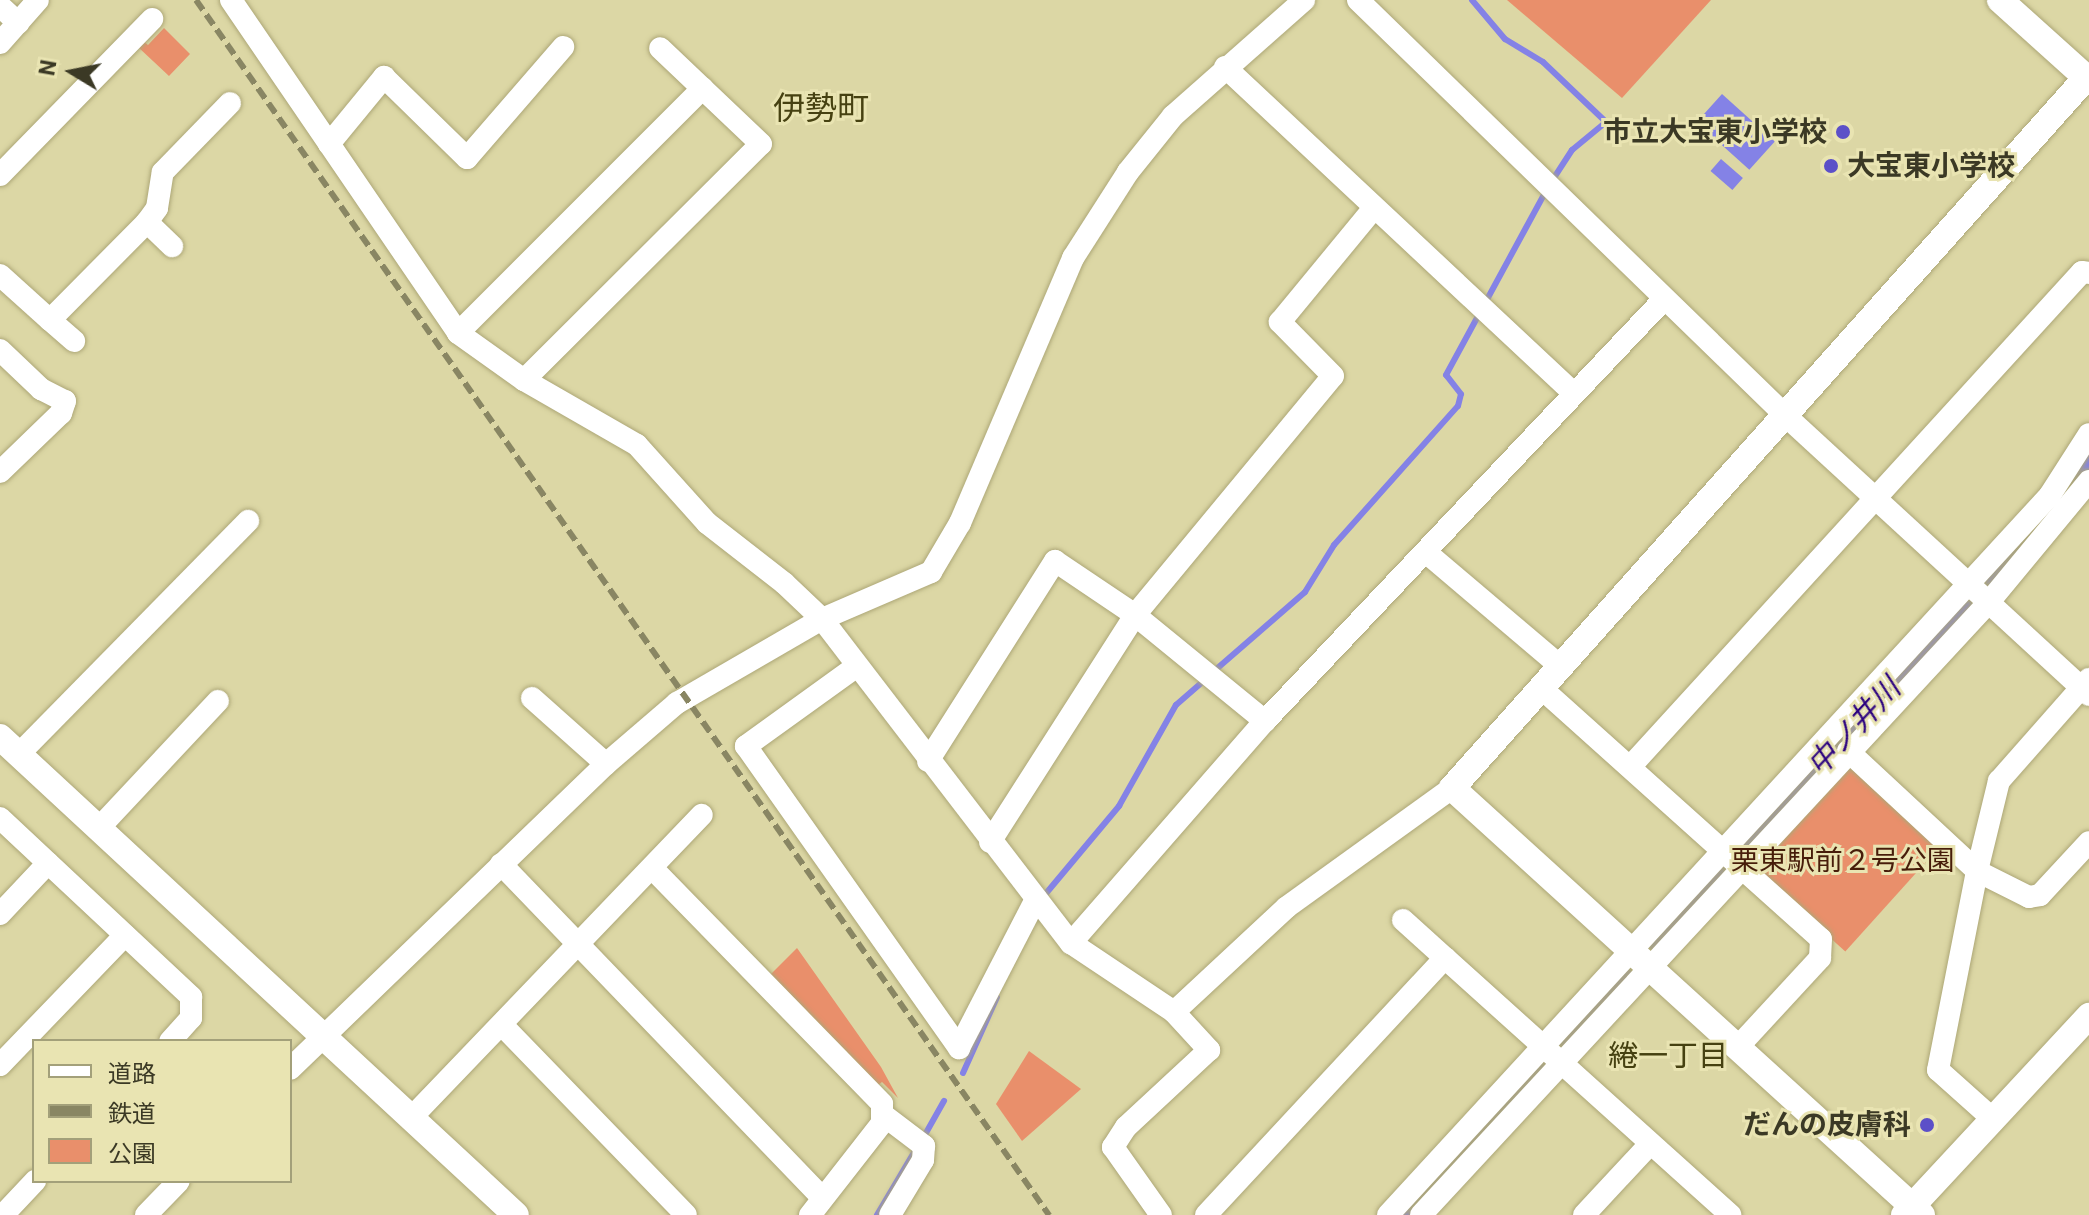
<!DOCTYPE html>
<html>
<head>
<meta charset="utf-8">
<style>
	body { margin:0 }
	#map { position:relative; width:2089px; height:1215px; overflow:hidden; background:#dcd7a5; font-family:Roboto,"Noto Sans JP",sans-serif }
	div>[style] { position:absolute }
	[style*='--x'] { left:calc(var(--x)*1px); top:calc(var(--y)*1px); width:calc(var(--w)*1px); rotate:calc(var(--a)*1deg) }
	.green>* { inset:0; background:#e98f6b; transform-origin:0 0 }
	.water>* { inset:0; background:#8482e6; transform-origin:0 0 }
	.stream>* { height:6px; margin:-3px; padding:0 3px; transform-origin:3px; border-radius:3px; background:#8482e6 }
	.river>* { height:34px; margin:-17px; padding:0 17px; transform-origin:17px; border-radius:17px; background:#8482e6 }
	.roads { filter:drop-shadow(0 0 2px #ada777) drop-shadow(0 0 2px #ada777) }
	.minor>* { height:22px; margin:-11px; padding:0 11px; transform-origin:11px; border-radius:11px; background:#fff }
	.tertiary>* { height:26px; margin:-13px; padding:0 13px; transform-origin:13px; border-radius:13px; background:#fff }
	.rail>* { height:6px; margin-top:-3px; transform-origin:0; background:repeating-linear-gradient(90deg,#898663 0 12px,transparent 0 18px) }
	.dots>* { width:22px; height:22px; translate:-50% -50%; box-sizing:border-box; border:4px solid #e9e4b2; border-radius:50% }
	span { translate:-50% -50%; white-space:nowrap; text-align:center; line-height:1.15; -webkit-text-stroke:6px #e9e4b2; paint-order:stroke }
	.poi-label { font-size:28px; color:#3b3925; font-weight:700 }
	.right { translate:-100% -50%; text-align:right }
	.left { translate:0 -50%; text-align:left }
	.park-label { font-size:28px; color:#471d0a }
	.water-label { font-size:30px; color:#2b0280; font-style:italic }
	.neighbourhood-label { font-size:30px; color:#464111 }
	.quarter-label { font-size:32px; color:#464111 }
	.legend { position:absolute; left:32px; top:1039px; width:260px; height:144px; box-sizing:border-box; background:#e9e4b2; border:2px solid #a3a07a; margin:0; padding:10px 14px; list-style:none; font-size:24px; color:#3b3925 }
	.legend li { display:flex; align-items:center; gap:16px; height:40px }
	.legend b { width:40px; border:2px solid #a3a07a }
	.north { position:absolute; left:32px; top:32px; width:80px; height:80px; -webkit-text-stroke:6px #e9e4b2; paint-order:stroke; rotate:280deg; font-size:22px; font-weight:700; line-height:32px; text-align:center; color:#3b3925 }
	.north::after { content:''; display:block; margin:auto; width:28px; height:36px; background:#3b3925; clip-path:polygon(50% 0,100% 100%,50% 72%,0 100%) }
</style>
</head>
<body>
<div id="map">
	<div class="green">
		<div style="clip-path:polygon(1507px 0,1711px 0,1622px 98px)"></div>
		<div style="clip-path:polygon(164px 28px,190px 54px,169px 76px,138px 47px,143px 41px,148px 45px)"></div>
		<div style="left:1849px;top:765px;width:122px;height:141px;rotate:42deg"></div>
		<div style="clip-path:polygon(797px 948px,881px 1067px,898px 1098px,882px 1082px,877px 1086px,769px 976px)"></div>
		<div style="clip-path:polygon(1029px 1051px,1081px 1089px,1022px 1141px,996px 1104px)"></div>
	</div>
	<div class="water">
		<div style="left:1722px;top:94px;width:71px;height:38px;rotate:42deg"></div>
		<div style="left:1721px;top:159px;width:29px;height:16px;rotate:41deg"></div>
	</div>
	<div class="stream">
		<div style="--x:1472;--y:0;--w:51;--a:49.8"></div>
		<div style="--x:1505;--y:39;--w:44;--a:31.2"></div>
		<div style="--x:1543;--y:62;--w:87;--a:43.6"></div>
		<div style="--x:1606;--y:122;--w:44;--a:140.5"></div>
		<div style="--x:1572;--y:150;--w:38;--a:123"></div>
		<div style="--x:1213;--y:672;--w:122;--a:-41"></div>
		<div style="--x:1305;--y:592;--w:55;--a:-58.3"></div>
		<div style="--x:1334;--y:545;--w:186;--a:-48.3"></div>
		<div style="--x:1458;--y:406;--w:12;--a:-76"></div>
		<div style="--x:1461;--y:394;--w:24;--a:-128"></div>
		<div style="--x:1446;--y:375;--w:209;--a:-61.5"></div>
		<div style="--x:1043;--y:897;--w:119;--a:-50.1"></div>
		<div style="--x:1119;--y:806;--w:116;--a:-60.6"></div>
		<div style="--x:1176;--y:705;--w:38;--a:-41"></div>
		<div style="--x:963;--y:1073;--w:83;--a:-65.9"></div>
		<div style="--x:922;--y:1140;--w:45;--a:-60.6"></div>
		<div style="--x:877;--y:1215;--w:77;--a:-59.4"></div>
	</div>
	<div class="river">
		<div style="--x:1988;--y:580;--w:103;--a:-47.4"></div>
		<div style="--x:2058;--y:504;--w:57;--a:-57.1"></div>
		<div style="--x:1744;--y:847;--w:327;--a:-47.5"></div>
		<div style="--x:1662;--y:936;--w:86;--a:-47.8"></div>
		<div style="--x:1564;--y:1042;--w:81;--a:-48"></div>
		<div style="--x:1405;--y:1215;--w:200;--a:-47.4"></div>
	</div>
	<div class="roads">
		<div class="minor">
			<div style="--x:231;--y:0;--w:403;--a:55.7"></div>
			<div style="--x:458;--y:333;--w:81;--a:35.5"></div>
			<div style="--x:524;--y:380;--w:130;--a:29.9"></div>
			<div style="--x:637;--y:445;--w:105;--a:48.1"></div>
			<div style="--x:707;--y:523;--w:98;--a:37.9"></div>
			<div style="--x:784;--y:583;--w:52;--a:43.5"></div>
			<div style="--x:822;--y:619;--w:409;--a:52.5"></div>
			<div style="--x:1071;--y:943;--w:124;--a:33.8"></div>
			<div style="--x:1174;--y:1012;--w:52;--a:47.4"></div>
			<div style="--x:1209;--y:1050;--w:113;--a:137.1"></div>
			<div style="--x:1126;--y:1127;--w:24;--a:123"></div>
			<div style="--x:1113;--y:1147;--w:83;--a:54.8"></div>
			<div style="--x:1358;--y:0;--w:597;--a:44.19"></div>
			<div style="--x:1786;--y:416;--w:412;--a:42.6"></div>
			<div style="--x:0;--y:6;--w:25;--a:43"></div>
			<div style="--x:0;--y:43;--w:57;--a:-48.5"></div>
			<div style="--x:1225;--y:67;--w:475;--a:43.1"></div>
			<div style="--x:329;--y:144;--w:87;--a:-50.6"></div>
			<div style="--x:384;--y:77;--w:116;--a:44.3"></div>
			<div style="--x:467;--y:158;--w:147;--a:-49.1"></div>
			<div style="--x:0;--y:175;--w:218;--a:-45.7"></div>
			<div style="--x:147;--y:222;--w:35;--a:44"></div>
			<div style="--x:0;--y:275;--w:67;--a:42"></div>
			<div style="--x:50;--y:320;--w:138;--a:-45.3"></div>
			<div style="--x:147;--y:222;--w:17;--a:-54"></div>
			<div style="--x:157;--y:208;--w:36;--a:-81"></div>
			<div style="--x:163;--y:172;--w:96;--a:-45.8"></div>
			<div style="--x:50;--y:320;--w:32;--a:41"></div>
			<div style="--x:458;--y:333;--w:346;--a:-45"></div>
			<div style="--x:0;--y:350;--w:57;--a:43.6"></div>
			<div style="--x:41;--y:389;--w:27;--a:27"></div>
			<div style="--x:65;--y:401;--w:13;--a:108"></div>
			<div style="--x:61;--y:413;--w:85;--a:136"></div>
			<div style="--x:524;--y:380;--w:334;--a:-44.9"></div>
			<div style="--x:761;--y:144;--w:139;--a:-136.5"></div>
			<div style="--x:1428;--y:554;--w:173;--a:40.3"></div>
			<div style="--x:857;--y:666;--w:137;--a:144.2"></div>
			<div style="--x:746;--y:746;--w:370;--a:54.8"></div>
			<div style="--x:959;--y:1048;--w:168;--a:-62.7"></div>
			<div style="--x:1540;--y:687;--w:377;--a:41.9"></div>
			<div style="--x:1821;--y:939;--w:19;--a:93"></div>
			<div style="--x:1820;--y:958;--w:121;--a:132.7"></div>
			<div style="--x:532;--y:698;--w:99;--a:41.7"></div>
			<div style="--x:1848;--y:751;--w:176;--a:42.9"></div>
			<div style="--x:1977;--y:871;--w:58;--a:26.6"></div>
			<div style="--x:2029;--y:897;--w:11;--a:-10"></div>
			<div style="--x:2040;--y:895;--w:72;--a:-47.2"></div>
			<div style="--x:19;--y:754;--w:327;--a:-45.5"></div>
			<div style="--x:928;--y:761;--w:237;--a:-57.6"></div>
			<div style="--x:1055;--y:561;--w:97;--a:34"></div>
			<div style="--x:1135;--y:615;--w:168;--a:39.2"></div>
			<div style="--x:1630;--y:767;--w:670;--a:-47.6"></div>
			<div style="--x:2082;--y:272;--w:7;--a:8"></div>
			<div style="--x:0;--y:818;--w:262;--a:43.1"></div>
			<div style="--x:191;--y:997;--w:21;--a:90"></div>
			<div style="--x:191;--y:1018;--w:31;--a:132"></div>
			<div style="--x:99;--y:828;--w:174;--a:-46.9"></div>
			<div style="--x:990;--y:842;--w:269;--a:-57.4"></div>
			<div style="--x:1135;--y:615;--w:310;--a:-50.4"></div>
			<div style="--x:1333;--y:376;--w:76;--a:-134.5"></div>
			<div style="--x:1280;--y:322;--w:146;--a:-50.5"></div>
			<div style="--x:501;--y:864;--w:461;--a:46.1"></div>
			<div style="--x:653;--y:869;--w:328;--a:45.7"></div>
			<div style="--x:882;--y:1104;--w:19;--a:90"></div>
			<div style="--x:882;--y:1123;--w:117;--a:128"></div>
			<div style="--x:0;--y:914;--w:70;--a:-46.7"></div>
			<div style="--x:1403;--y:920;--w:57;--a:42.1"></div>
			<div style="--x:1071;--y:943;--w:295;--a:-48.9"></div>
			<div style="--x:1265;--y:721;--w:581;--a:-46.6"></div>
			<div style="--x:1174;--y:1012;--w:154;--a:-42.9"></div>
			<div style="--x:1287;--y:907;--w:203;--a:-35.8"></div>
			<div style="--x:502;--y:1025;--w:264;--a:45.9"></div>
			<div style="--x:0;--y:1065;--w:180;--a:-46.1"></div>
			<div style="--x:290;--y:1069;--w:439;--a:-44"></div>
			<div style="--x:606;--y:764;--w:94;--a:-40.7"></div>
			<div style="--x:677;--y:703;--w:168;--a:-30.1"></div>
			<div style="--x:822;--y:619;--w:119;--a:-23.3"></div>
			<div style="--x:931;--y:572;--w:57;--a:-59.4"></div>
			<div style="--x:960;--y:523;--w:288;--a:-66.9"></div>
			<div style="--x:1073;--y:258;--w:102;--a:-57.4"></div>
			<div style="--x:1128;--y:172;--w:72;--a:-51.2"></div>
			<div style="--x:1173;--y:116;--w:175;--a:-41.5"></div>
			<div style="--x:882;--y:1114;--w:53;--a:37.3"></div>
			<div style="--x:924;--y:1146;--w:14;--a:94"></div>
			<div style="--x:923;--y:1160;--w:64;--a:121"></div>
			<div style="--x:411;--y:1118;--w:420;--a:-46.2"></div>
			<div style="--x:1994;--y:1120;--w:75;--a:-138.2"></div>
			<div style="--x:1938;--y:1070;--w:203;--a:-78.9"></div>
			<div style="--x:1977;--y:871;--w:93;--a:-76.3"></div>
			<div style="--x:1999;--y:781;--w:136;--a:-48.6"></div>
			<div style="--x:3;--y:1215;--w:47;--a:-46.7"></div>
			<div style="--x:146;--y:1215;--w:47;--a:-45.9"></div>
			<div style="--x:1206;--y:1215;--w:351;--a:-47.1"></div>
			<div style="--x:1445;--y:958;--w:384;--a:42"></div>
			<div style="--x:1388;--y:1215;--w:978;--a:-47.4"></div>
			<div style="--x:2050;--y:495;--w:72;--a:-57.4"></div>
			<div style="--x:1421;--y:1215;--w:836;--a:-47.18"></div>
			<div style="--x:1989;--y:602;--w:157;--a:-50.4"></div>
			<div style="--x:1584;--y:1215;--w:96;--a:-47.1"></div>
		</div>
		<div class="tertiary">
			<div style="--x:2000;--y:0;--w:120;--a:42"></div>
			<div style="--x:0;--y:737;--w:703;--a:42.81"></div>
			<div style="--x:1904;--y:1215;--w:272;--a:-47.1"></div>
			<div style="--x:1922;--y:1215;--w:635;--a:-137.74"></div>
			<div style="--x:1452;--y:788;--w:952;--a:-48.24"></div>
		</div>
	</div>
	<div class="rail">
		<div style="--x:196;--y:0;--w:1485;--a:54.93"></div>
	</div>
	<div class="dots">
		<div style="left:1843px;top:132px;background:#5c50c8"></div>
		<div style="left:1831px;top:166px;background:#5c50c8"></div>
		<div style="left:1927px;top:1125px;background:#5c50c8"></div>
	</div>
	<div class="poi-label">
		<span class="right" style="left:1827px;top:132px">市立大宝東小学校</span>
		<span class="left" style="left:1847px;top:166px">大宝東小学校</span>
		<span class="right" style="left:1911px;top:1125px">だんの皮膚科</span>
	</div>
	<div class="park-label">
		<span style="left:1843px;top:861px">栗東駅前２号公園</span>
	</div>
	<div class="water-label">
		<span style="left:1854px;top:727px;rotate:-47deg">中ノ井川</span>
	</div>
	<div class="neighbourhood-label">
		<span style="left:1668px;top:1056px">綣一丁目</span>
	</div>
	<div class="quarter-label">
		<span style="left:821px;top:108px">伊勢町</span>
	</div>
	<ul class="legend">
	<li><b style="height:10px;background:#fff"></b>道路</li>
	<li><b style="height:10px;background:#898663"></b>鉄道</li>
	<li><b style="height:22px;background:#e98f6b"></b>公園</li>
	</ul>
	<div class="north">N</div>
</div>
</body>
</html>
